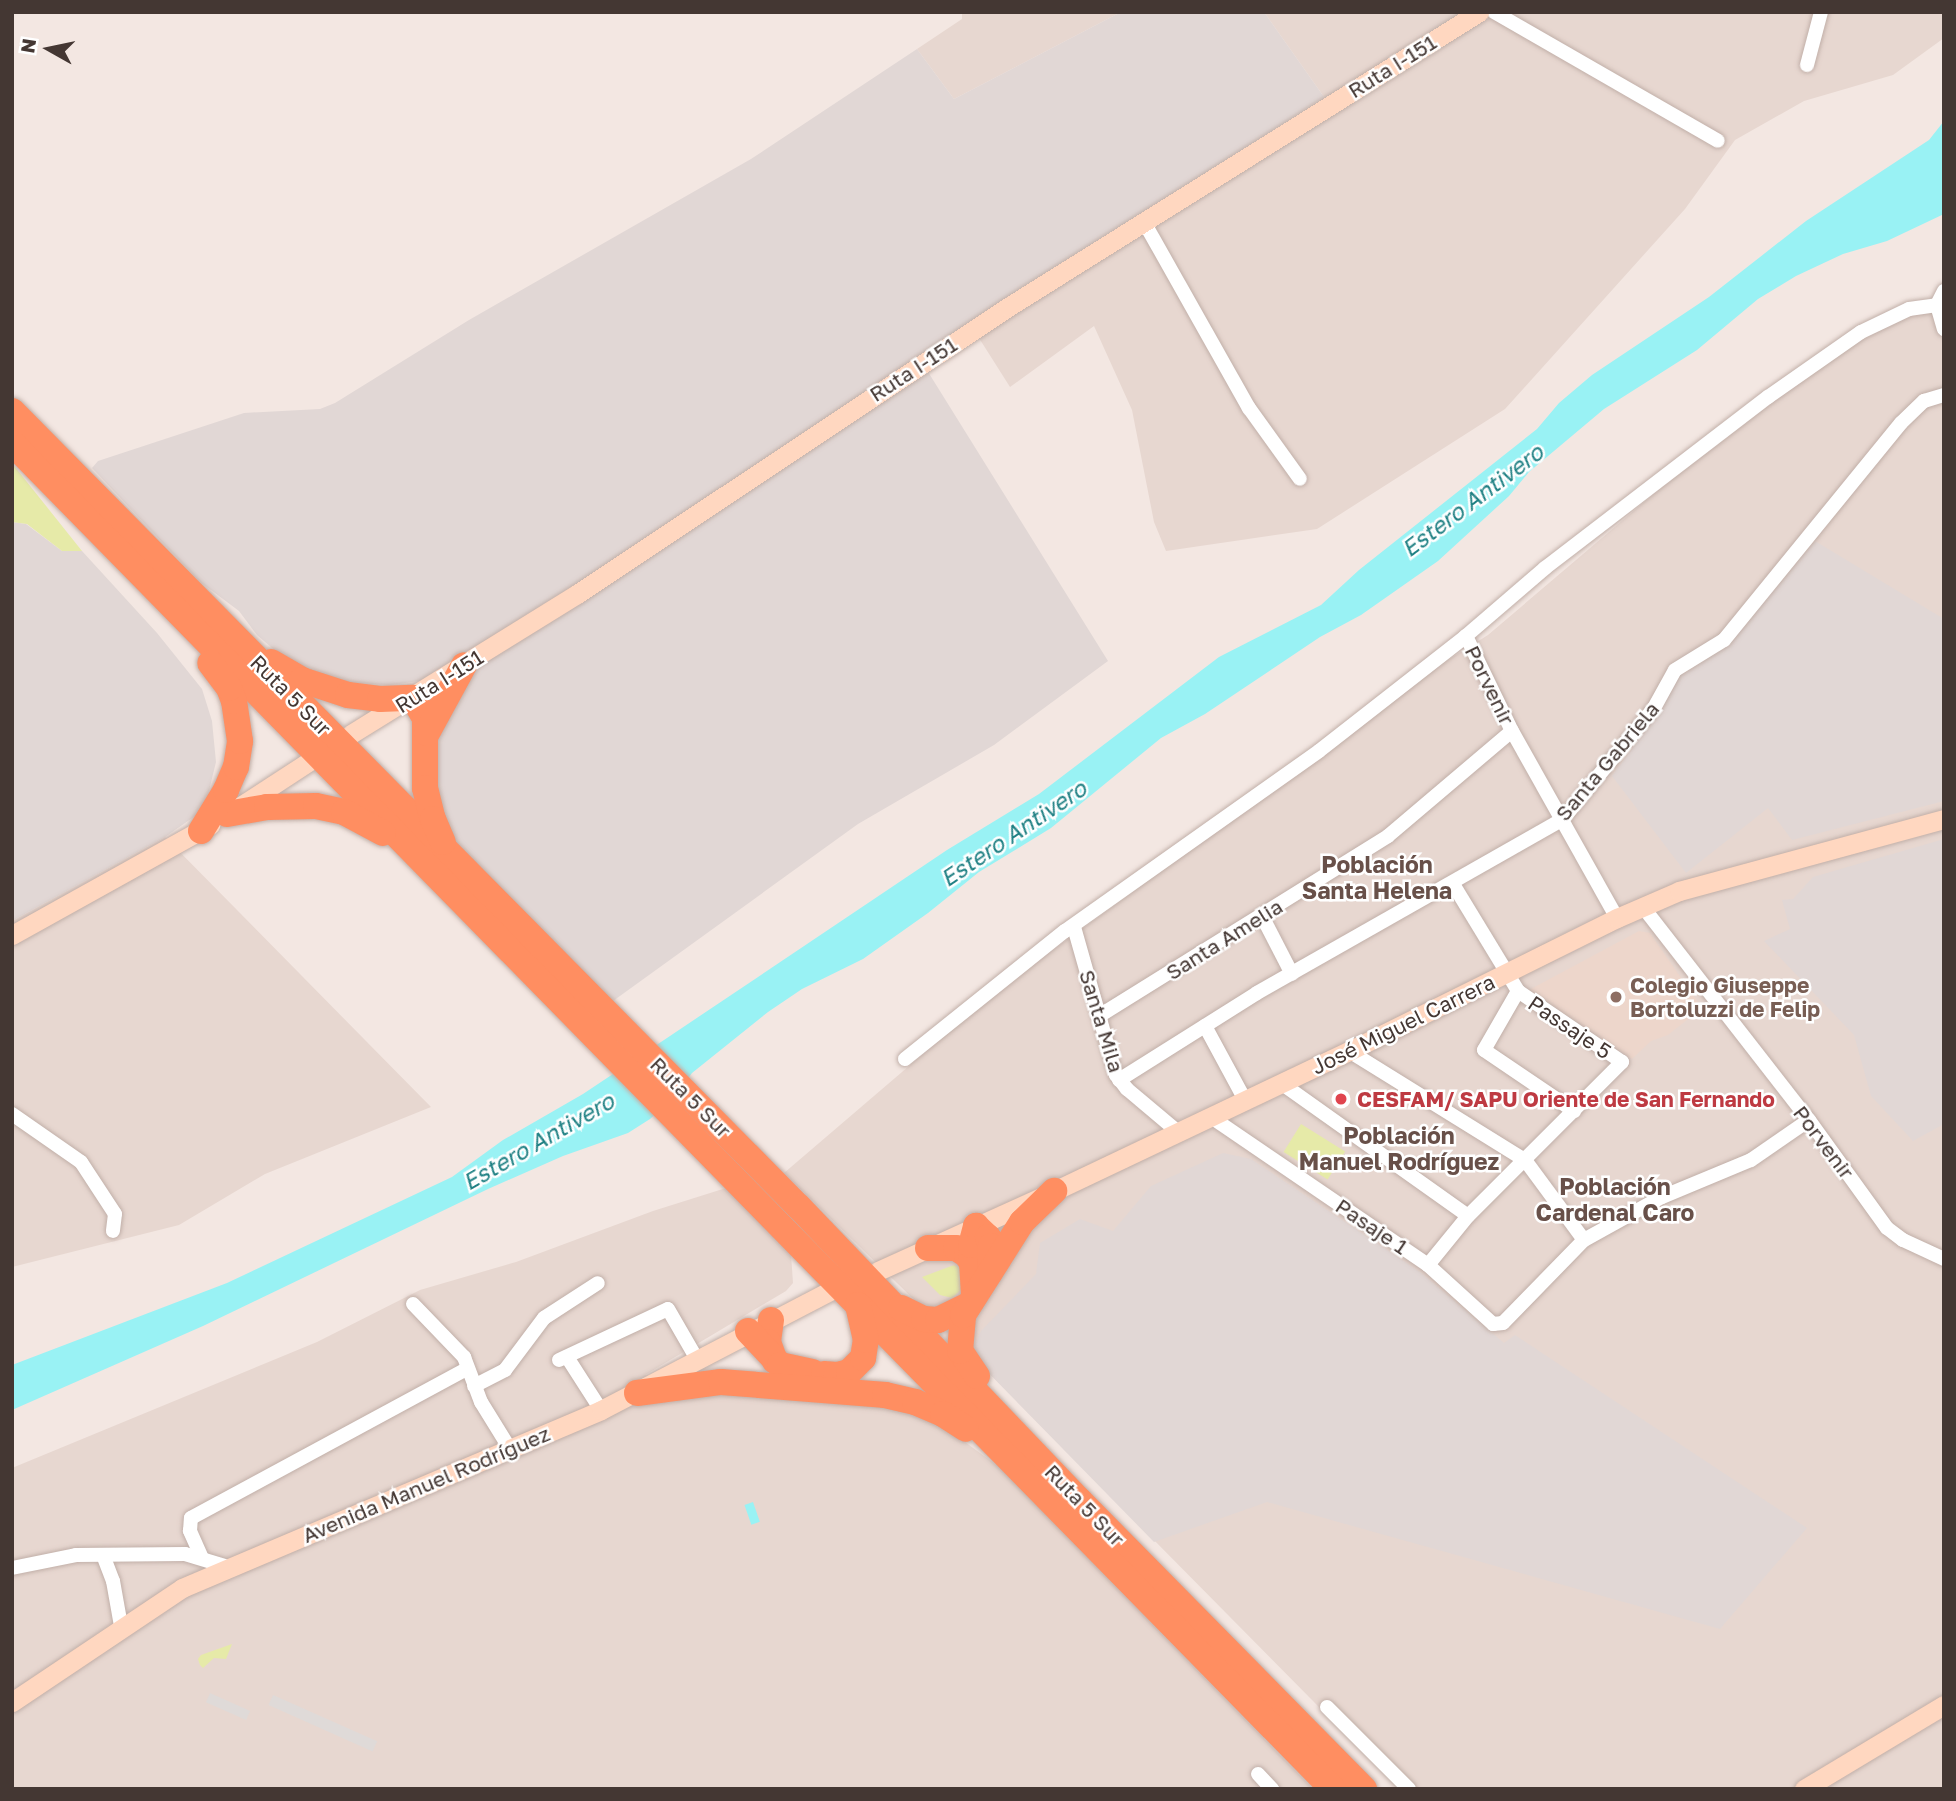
<!DOCTYPE html>
<html>
<head>
<meta charset="utf-8">
<style>
	body { margin:0 }
	#map { position:relative; width:1956px; height:1801px; overflow:hidden; background:#f3e7e2; font-family:"Golos Text",sans-serif }
	div>[style] { position:absolute }
	[style*='--x'] { left:calc(var(--x)*1px); top:calc(var(--y)*1px); width:calc(var(--w)*1px); rotate:calc(var(--a)*1deg) }
	.residential>* { inset:0; background:#e7d7d0 }
	.industrial>* { inset:0; background:#e1d7d5 }
	.education>* { inset:0; background:#edd6cb }
	.green>* { inset:0; background:#e6eaa8; transform-origin:0 0 }
	.parking>* { inset:0; background:#dfdad8; transform-origin:0 0 }
	.water>* { inset:0; background:#99f2f4; transform-origin:0 0 }
	.roads { filter:drop-shadow(0 0 2px #c1afa8) drop-shadow(0 0 2px #c1afa8) }
	.street>* { height:14px; margin:-7px; padding:0 7px; transform-origin:7px; border-radius:7px; background:#fff }
	.secondary>* { height:19px; margin:-9.5px; padding:0 9.5px; transform-origin:9.5px; border-radius:9.5px; background:#ffd7c0 }
	.highway>* { height:26px; margin:-13px; padding:0 13px; transform-origin:13px; border-radius:13px; background:#ff8e61 }
	.dots>* { width:19px; height:19px; translate:-50% -50%; box-sizing:border-box; border:4px solid #fff; border-radius:50% }
	span { translate:-50% -50%; white-space:nowrap; text-align:center; line-height:1.15; -webkit-text-stroke:5px #fff; paint-order:stroke }
	.street-label { font-size:21px; color:#443733 }
	.education-label { font-size:21px; color:#785e54; font-weight:700 }
	.left { translate:0 -50%; text-align:left }
	.health-label { font-size:21px; color:#be3a42; font-weight:700 }
	.water-label { font-size:23px; color:#208184; font-style:italic }
	.neighbourhood-label { font-size:23px; color:#685049; font-weight:700 }
	.frame { position:absolute; inset:0; border:14px solid #443733; pointer-events:none }
	.north { position:absolute; left:14px; top:14px; width:70px; height:70px; -webkit-text-stroke:5px #fff; paint-order:stroke; rotate:279deg; font-size:19px; font-weight:700; line-height:28px; text-align:center; color:#443733 }
	.north::after { content:''; display:block; margin:auto; width:24px; height:32px; background:#443733; clip-path:polygon(50% 0,100% 100%,50% 72%,0 100%) }
</style>
</head>
<body>
<div id="map">
	<div class="residential">
		<div style="clip-path:polygon(962px 12px,1121px 12px,954px 99px,917px 49px,962px 19px)"></div>
		<div style="clip-path:polygon(1264px 12px,1944px 12px,1944px 38px,1893px 75px,1804px 101px,1735px 140px,1685px 209px,1505px 409px,1317px 529px,1166px 551px,1154px 522px,1132px 410px,1094px 326px,1010px 387px,972px 327px,1324px 97px)"></div>
		<div style="clip-path:polygon(1931px 302px,1944px 345px,1944px 1789px,1400px 1789px,976px 1360px,784px 1173px,999px 989px,1174px 862px,1361px 714px,1488px 635px,1791px 377px)"></div>
		<div style="clip-path:polygon(165px 837px,431px 1107px,265px 1174px,179px 1225px,12px 1267px,12px 921px)"></div>
		<div style="clip-path:polygon(726px 1188px,791px 1254px,793px 1283px,786px 1291px,645px 1375px,717px 1389px,893px 1408px,946px 1428px,999px 1467px,1313px 1789px,12px 1789px,12px 1468px,317px 1342px,420px 1290px,516px 1262px,653px 1211px)"></div>
	</div>
	<div class="industrial">
		<div style="clip-path:polygon(1121px 12px,1264px 12px,1324px 97px,920px 359px,1108px 661px,994px 745px,858px 824px,613px 1001px,453px 843px,439px 809px,432px 744px,446px 712px,419px 681px,390px 685px,355px 683px,324px 677px,285px 659px,257px 635px,239px 611px,199px 581px,92px 468px,98px 461px,244px 413px,320px 409px,335px 403px,469px 320px,751px 159px,917px 49px,954px 99px)"></div>
		<div style="clip-path:polygon(12px 522px,26px 524px,62px 551px,82px 551px,157px 633px,202px 689px,212px 721px,216px 762px,206px 803px,195px 816px,165px 837px,12px 921px)"></div>
		<div style="clip-path:polygon(1815px 541px,1944px 619px,1944px 801px,1792px 840px,1768px 808px,1686px 873px,1612px 776px,1655px 718px,1677px 678px,1728px 645px)"></div>
		<div style="clip-path:polygon(1944px 839px,1944px 1124px,1913px 1141px,1871px 1096px,1854px 1035px,1764px 941px,1790px 929px,1782px 900px,1793px 899px,1813px 877px)"></div>
		<div style="clip-path:polygon(1223px 1153px,1251px 1159px,1420px 1272px,1504px 1343px,1515px 1335px,1807px 1528px,1720px 1629px,1267px 1502px,1154px 1542px,976px 1360px,975px 1345px,981px 1331px,1036px 1274px,1040px 1243px,1080px 1219px,1113px 1231px,1151px 1186px)"></div>
	</div>
	<div class="education">
		<div style="clip-path:polygon(1639px 931px,1650px 933px,1702px 1008px,1668px 1035px,1651px 1041px,1632px 1059px,1529px 990px)"></div>
	</div>
	<div class="green">
		<div style="clip-path:polygon(12px 464px,15px 467px,82px 551px,62px 551px,27px 524px,12px 522px)"></div>
		<div style="left:1301px;top:1124px;width:52px;height:33px;rotate:32deg"></div>
		<div style="clip-path:polygon(954px 1265px,960px 1268px,962px 1289px,952px 1298px,940px 1295px,922px 1277px)"></div>
		<div style="clip-path:polygon(232px 1644px,226px 1659px,214px 1658px,203px 1668px,200px 1665px,198px 1659px,201px 1655px)"></div>
	</div>
	<div class="parking">
		<div style="left:210px;top:1693px;width:44px;height:10px;rotate:24deg"></div>
		<div style="left:273px;top:1695px;width:114px;height:11px;rotate:24deg"></div>
	</div>
	<div class="water">
		<div style="clip-path:polygon(1944px 121px,1944px 214px,1887px 241px,1843px 254px,1796px 276px,1758px 299px,1697px 350px,1604px 409px,1529px 472px,1509px 496px,1438px 561px,1361px 615px,1320px 637px,1205px 714px,1161px 738px,1051px 828px,979px 872px,928px 913px,863px 959px,802px 989px,768px 1012px,692px 1073px,673px 1098px,650px 1119px,628px 1133px,563px 1156px,488px 1189px,203px 1326px,12px 1410px,12px 1365px,227px 1283px,452px 1177px,503px 1140px,583px 1094px,670px 1036px,947px 850px,1039px 794px,1219px 657px,1321px 605px,1359px 570px,1537px 429px,1559px 403px,1592px 375px,1709px 297px,1806px 221px,1929px 140px)"></div>
		<div style="left:753px;top:1502px;width:21px;height:9px;rotate:71deg"></div>
	</div>
	<div class="roads">
		<div class="street">
			<div style="--x:1494;--y:12;--w:258;--a:29.9"></div>
			<div style="--x:1807;--y:65;--w:55;--a:-75.2"></div>
			<div style="--x:1144;--y:222;--w:214;--a:60.6"></div>
			<div style="--x:1249;--y:408;--w:87;--a:54.3"></div>
			<div style="--x:1944;--y:291;--w:16;--a:117"></div>
			<div style="--x:1937;--y:305;--w:25;--a:74"></div>
			<div style="--x:1466;--y:636;--w:106;--a:64.2"></div>
			<div style="--x:1512;--y:731;--w:214;--a:60.7"></div>
			<div style="--x:1643;--y:907;--w:270;--a:52.1"></div>
			<div style="--x:1809;--y:1120;--w:133;--a:54.2"></div>
			<div style="--x:1887;--y:1228;--w:20;--a:37"></div>
			<div style="--x:1903;--y:1240;--w:45;--a:24.9"></div>
			<div style="--x:1262;--y:916;--w:65;--a:62.7"></div>
			<div style="--x:1074;--y:927;--w:154;--a:74.2"></div>
			<div style="--x:1116;--y:1075;--w:18;--a:52"></div>
			<div style="--x:1127;--y:1089;--w:67;--a:40.1"></div>
			<div style="--x:1518;--y:991;--w:68;--a:120"></div>
			<div style="--x:1484;--y:1050;--w:109;--a:34.1"></div>
			<div style="--x:1099;--y:1016;--w:340;--a:-31.9"></div>
			<div style="--x:1388;--y:836;--w:162;--a:-40.3"></div>
			<div style="--x:1205;--y:1026;--w:84;--a:61.6"></div>
			<div style="--x:1349;--y:1051;--w:207;--a:31.8"></div>
			<div style="--x:1525;--y:1160;--w:99;--a:53.6"></div>
			<div style="--x:905;--y:1059;--w:205;--a:-38.7"></div>
			<div style="--x:1065;--y:931;--w:311;--a:-35.3"></div>
			<div style="--x:1319;--y:751;--w:187;--a:-38"></div>
			<div style="--x:1466;--y:636;--w:104;--a:-40.7"></div>
			<div style="--x:1545;--y:568;--w:281;--a:-37.5"></div>
			<div style="--x:1768;--y:397;--w:113;--a:-35"></div>
			<div style="--x:1861;--y:332;--w:53;--a:-25.6"></div>
			<div style="--x:1909;--y:309;--w:28;--a:-8"></div>
			<div style="--x:1119;--y:1080;--w:163;--a:-32.2"></div>
			<div style="--x:1257;--y:993;--w:351;--a:-29.6"></div>
			<div style="--x:1562;--y:820;--w:145;--a:-50.6"></div>
			<div style="--x:1654;--y:708;--w:43;--a:-61.1"></div>
			<div style="--x:1675;--y:670;--w:57;--a:-31.5"></div>
			<div style="--x:1724;--y:640;--w:280;--a:-50.8"></div>
			<div style="--x:1901;--y:423;--w:32;--a:-44"></div>
			<div style="--x:1924;--y:401;--w:21;--a:-17"></div>
			<div style="--x:1281;--y:1083;--w:229;--a:35.4"></div>
			<div style="--x:12;--y:1114;--w:84;--a:34.8"></div>
			<div style="--x:81;--y:1162;--w:62;--a:56.8"></div>
			<div style="--x:115;--y:1214;--w:17;--a:97"></div>
			<div style="--x:1211;--y:1117;--w:263;--a:34.3"></div>
			<div style="--x:1428;--y:1265;--w:88;--a:42.2"></div>
			<div style="--x:1493;--y:1324;--w:10;--a:-6"></div>
			<div style="--x:1503;--y:1323;--w:116;--a:-45.7"></div>
			<div style="--x:1584;--y:1240;--w:89;--a:-28.9"></div>
			<div style="--x:1662;--y:1197;--w:96;--a:-22.6"></div>
			<div style="--x:1751;--y:1160;--w:70;--a:-34.6"></div>
			<div style="--x:1428;--y:1265;--w:63;--a:-50.8"></div>
			<div style="--x:1468;--y:1216;--w:218;--a:-45"></div>
			<div style="--x:1622;--y:1062;--w:126;--a:-145.7"></div>
			<div style="--x:1518;--y:991;--w:125;--a:-121.3"></div>
			<div style="--x:413;--y:1304;--w:74;--a:46.1"></div>
			<div style="--x:464;--y:1357;--w:48;--a:69.3"></div>
			<div style="--x:481;--y:1402;--w:55;--a:58.3"></div>
			<div style="--x:567;--y:1357;--w:63;--a:57.3"></div>
			<div style="--x:559;--y:1360;--w:120;--a:-25.1"></div>
			<div style="--x:668;--y:1309;--w:60;--a:60"></div>
			<div style="--x:474;--y:1386;--w:35;--a:-27"></div>
			<div style="--x:505;--y:1370;--w:65;--a:-53.1"></div>
			<div style="--x:544;--y:1318;--w:64;--a:-32.9"></div>
			<div style="--x:103;--y:1555;--w:28;--a:69"></div>
			<div style="--x:113;--y:1581;--w:46;--a:79.9"></div>
			<div style="--x:202;--y:1558;--w:30;--a:-114"></div>
			<div style="--x:190;--y:1531;--w:13;--a:-86"></div>
			<div style="--x:191;--y:1518;--w:314;--a:-28.4"></div>
			<div style="--x:12;--y:1568;--w:65;--a:-11.5"></div>
			<div style="--x:76;--y:1555;--w:109;--a:-0.5"></div>
			<div style="--x:185;--y:1554;--w:45;--a:16.8"></div>
			<div style="--x:1327;--y:1707;--w:116;--a:45"></div>
			<div style="--x:1258;--y:1774;--w:21;--a:47"></div>
		</div>
		<div class="secondary">
			<div style="--x:351;--y:734;--w:266;--a:-31.8"></div>
			<div style="--x:577;--y:594;--w:518;--a:-33.66"></div>
			<div style="--x:1008;--y:307;--w:556;--a:-32.06"></div>
			<div style="--x:236;--y:809;--w:86;--a:-33.1"></div>
			<div style="--x:12;--y:935;--w:227;--a:-29.1"></div>
			<div style="--x:878;--y:1271;--w:193;--a:-24.4"></div>
			<div style="--x:1054;--y:1191;--w:327;--a:-25.4"></div>
			<div style="--x:1349;--y:1051;--w:299;--a:-26.4"></div>
			<div style="--x:1617;--y:918;--w:68;--a:-23.5"></div>
			<div style="--x:1679;--y:891;--w:275;--a:-15.2"></div>
			<div style="--x:12;--y:1702;--w:205;--a:-33.8"></div>
			<div style="--x:182;--y:1588;--w:455;--a:-23"></div>
			<div style="--x:601;--y:1410;--w:258;--a:-27.5"></div>
			<div style="--x:1804;--y:1789;--w:163;--a:-31"></div>
		</div>
		<div class="highway">
			<div style="--x:12;--y:411;--w:1119;--a:45.33"></div>
			<div style="--x:799;--y:1207;--w:405;--a:46.3"></div>
			<div style="--x:1079;--y:1500;--w:406;--a:45.4"></div>
			<div style="--x:12;--y:443;--w:1886;--a:45.54"></div>
			<div style="--x:271;--y:662;--w:36;--a:30"></div>
			<div style="--x:302;--y:680;--w:48;--a:18.1"></div>
			<div style="--x:348;--y:695;--w:32;--a:7"></div>
			<div style="--x:380;--y:699;--w:33;--a:-2"></div>
			<div style="--x:413;--y:698;--w:23;--a:59"></div>
			<div style="--x:425;--y:718;--w:70;--a:90"></div>
			<div style="--x:425;--y:788;--w:32;--a:76"></div>
			<div style="--x:433;--y:819;--w:25;--a:67"></div>
			<div style="--x:427;--y:733;--w:77;--a:-61.4"></div>
			<div style="--x:227;--y:814;--w:41;--a:-9.9"></div>
			<div style="--x:267;--y:807;--w:49;--a:-1.2"></div>
			<div style="--x:316;--y:806;--w:29;--a:12"></div>
			<div style="--x:344;--y:812;--w:44;--a:28.3"></div>
			<div style="--x:201;--y:831;--w:48;--a:-58.6"></div>
			<div style="--x:226;--y:790;--w:25;--a:-67"></div>
			<div style="--x:236;--y:767;--w:26;--a:-81"></div>
			<div style="--x:240;--y:741;--w:40;--a:-98.5"></div>
			<div style="--x:234;--y:701;--w:14;--a:-111"></div>
			<div style="--x:229;--y:688;--w:31;--a:-127"></div>
			<div style="--x:928;--y:1248;--w:28;--a:0"></div>
			<div style="--x:956;--y:1248;--w:13;--a:32"></div>
			<div style="--x:967;--y:1255;--w:13;--a:58"></div>
			<div style="--x:974;--y:1295;--w:50;--a:-93.4"></div>
			<div style="--x:971;--y:1245;--w:20;--a:-75"></div>
			<div style="--x:976;--y:1226;--w:16;--a:43"></div>
			<div style="--x:988;--y:1237;--w:9;--a:72"></div>
			<div style="--x:991;--y:1246;--w:26;--a:92"></div>
			<div style="--x:901;--y:1308;--w:25;--a:26"></div>
			<div style="--x:924;--y:1319;--w:14;--a:4"></div>
			<div style="--x:938;--y:1320;--w:32;--a:-26"></div>
			<div style="--x:771;--y:1320;--w:22;--a:98"></div>
			<div style="--x:768;--y:1342;--w:20;--a:70"></div>
			<div style="--x:748;--y:1331;--w:47;--a:46.7"></div>
			<div style="--x:780;--y:1365;--w:33;--a:12"></div>
			<div style="--x:824;--y:1374;--w:13;--a:4"></div>
			<div style="--x:837;--y:1375;--w:12;--a:-14"></div>
			<div style="--x:849;--y:1372;--w:20;--a:-45"></div>
			<div style="--x:863;--y:1358;--w:18;--a:-81"></div>
			<div style="--x:866;--y:1340;--w:36;--a:-103"></div>
			<div style="--x:977;--y:1376;--w:30;--a:-124"></div>
			<div style="--x:960;--y:1351;--w:36;--a:-85"></div>
			<div style="--x:963;--y:1315;--w:110;--a:-57.6"></div>
			<div style="--x:1022;--y:1222;--w:45;--a:-44.1"></div>
			<div style="--x:637;--y:1393;--w:85;--a:-7.5"></div>
			<div style="--x:721;--y:1382;--w:165;--a:4.5"></div>
			<div style="--x:885;--y:1395;--w:31;--a:13"></div>
			<div style="--x:915;--y:1402;--w:30;--a:23"></div>
			<div style="--x:943;--y:1414;--w:27;--a:33"></div>
		</div>
	</div>
	<div class="dots">
		<div style="left:1616px;top:997px;background:#8d6e63"></div>
		<div style="left:1341px;top:1099px;background:#e0444e"></div>
	</div>
	<div class="street-label">
		<span style="left:1392px;top:66px;rotate:-32deg">Ruta I-151</span>
		<span style="left:913px;top:369px;rotate:-33deg">Ruta I-151</span>
		<span style="left:439px;top:681px;rotate:-32deg">Ruta I-151</span>
		<span style="left:1490px;top:685px;rotate:64deg">Porvenir</span>
		<span style="left:291px;top:695px;rotate:45deg">Ruta 5 Sur</span>
		<span style="left:1607px;top:761px;rotate:-50deg">Santa Gabriela</span>
		<span style="left:1224px;top:939px;rotate:-32deg">Santa Amelia</span>
		<span style="left:1102px;top:1021px;rotate:73deg">Santa Mila</span>
		<span style="left:1403px;top:1024px;rotate:-26deg">José Miguel Carrera</span>
		<span style="left:1570px;top:1027px;rotate:34deg">Passaje 5</span>
		<span style="left:691px;top:1097px;rotate:45deg">Ruta 5 Sur</span>
		<span style="left:1824px;top:1142px;rotate:53deg">Porvenir</span>
		<span style="left:1372px;top:1226px;rotate:34deg">Pasaje 1</span>
		<span style="left:426px;top:1484px;rotate:-23deg">Avenida Manuel Rodríguez</span>
		<span style="left:1085px;top:1505px;rotate:46deg">Ruta 5 Sur</span>
	</div>
	<div class="education-label">
		<span class="left" style="left:1630px;top:997px">Colegio Giuseppe<br>Bortoluzzi de Felip</span>
	</div>
	<div class="health-label">
		<span class="left" style="left:1357px;top:1099px">CESFAM/ SAPU Oriente de San Fernando</span>
	</div>
	<div class="water-label">
		<span style="left:1472px;top:500px;rotate:-37deg">Estero Antivero</span>
		<span style="left:1013px;top:833px;rotate:-34deg">Estero Antivero</span>
		<span style="left:538px;top:1141px;rotate:-30deg">Estero Antivero</span>
	</div>
	<div class="neighbourhood-label">
		<span style="left:1377px;top:877px">Población<br>Santa Helena</span>
		<span style="left:1399px;top:1148px">Población<br>Manuel Rodríguez</span>
		<span style="left:1615px;top:1199px">Población<br>Cardenal Caro</span>
	</div>
	<div class="frame"></div>
	<div class="north">N</div>
</div>
</body>
</html>
